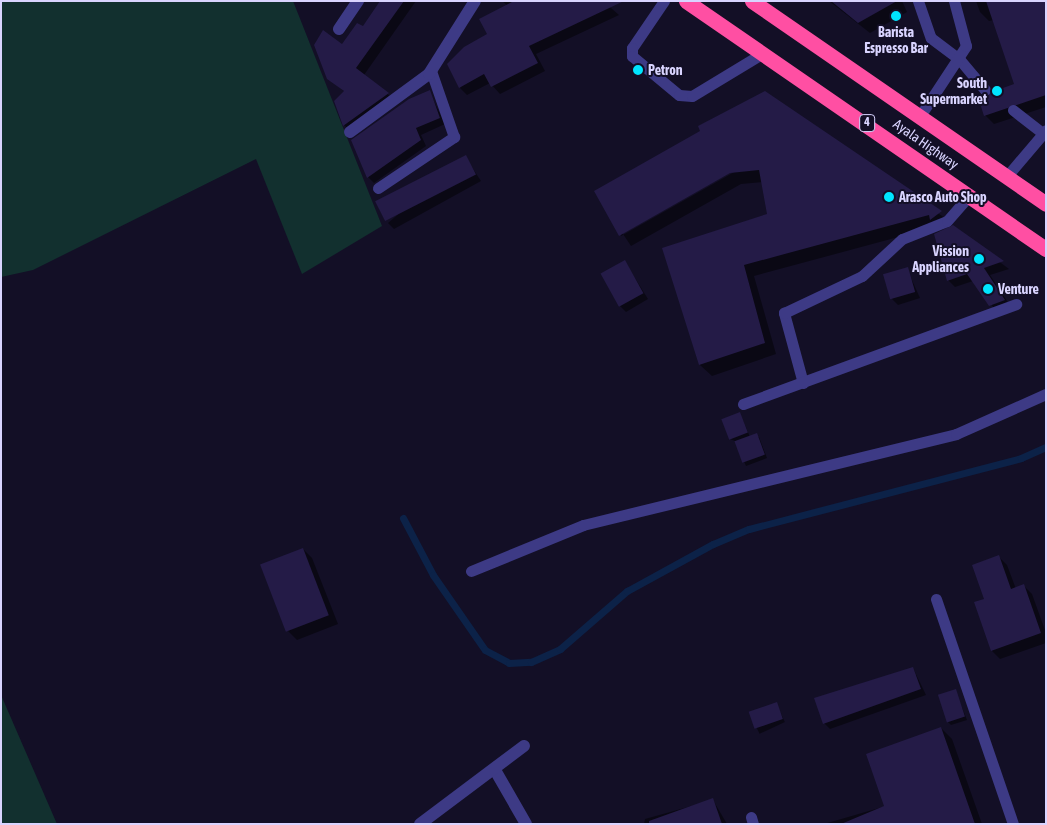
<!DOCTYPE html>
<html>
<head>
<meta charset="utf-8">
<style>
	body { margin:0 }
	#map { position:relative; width:1047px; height:825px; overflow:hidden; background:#130f26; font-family:"Asap Condensed",sans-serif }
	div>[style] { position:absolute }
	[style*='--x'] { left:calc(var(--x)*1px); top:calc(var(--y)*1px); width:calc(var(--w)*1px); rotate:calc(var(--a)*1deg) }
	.green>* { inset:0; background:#12302f }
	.shadow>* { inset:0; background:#0007; transform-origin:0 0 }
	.stream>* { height:7px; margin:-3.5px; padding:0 3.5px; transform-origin:3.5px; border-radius:3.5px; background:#0c2248 }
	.building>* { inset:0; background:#241b47; transform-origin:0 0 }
	.lane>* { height:11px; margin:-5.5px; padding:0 5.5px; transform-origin:5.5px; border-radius:5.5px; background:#3d3a85 }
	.street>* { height:12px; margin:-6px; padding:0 6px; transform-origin:6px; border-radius:6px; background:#3d3a85 }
	.highway>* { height:15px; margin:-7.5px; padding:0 7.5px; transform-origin:7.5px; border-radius:7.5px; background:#ff4fa3 }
	.dots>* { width:14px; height:14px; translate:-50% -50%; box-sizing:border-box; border:2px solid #130f26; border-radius:50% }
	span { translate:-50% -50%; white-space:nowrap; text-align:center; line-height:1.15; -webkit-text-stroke:4px #130f26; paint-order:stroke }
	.shield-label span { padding:1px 4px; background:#130f26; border:1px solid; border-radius:4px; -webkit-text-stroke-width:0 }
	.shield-label { font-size:12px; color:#d9d4ff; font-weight:700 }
	.poi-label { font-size:14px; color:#d9d4ff; font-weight:700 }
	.left { translate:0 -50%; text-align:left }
	.right { translate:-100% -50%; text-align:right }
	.street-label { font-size:14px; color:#d9d4ff }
	.frame { position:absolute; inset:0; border:2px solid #d9d4ff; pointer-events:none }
</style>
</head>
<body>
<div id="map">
	<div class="green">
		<div style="clip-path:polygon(1px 1px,293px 1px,382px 226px,302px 274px,256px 159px,33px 270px,1px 277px)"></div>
		<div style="clip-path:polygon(1px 695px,57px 824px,1px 824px)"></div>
	</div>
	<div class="shadow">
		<div style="clip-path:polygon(381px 1px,416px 1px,364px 75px,396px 101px,352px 132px,344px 125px,345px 92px,328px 78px,342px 45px,363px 28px)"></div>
		<div style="clip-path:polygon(502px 1px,603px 1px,619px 15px,536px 54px,545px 71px,500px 94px,490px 83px,467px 95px,460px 88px,508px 6px)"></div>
		<div style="clip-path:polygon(829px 1px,902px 1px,907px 12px,870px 33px)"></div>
		<div style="clip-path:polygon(976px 1px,1046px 1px,1046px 107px,994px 124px,985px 115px,1015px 85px,994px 20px,989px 21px,980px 12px)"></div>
		<div style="clip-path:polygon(429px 91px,445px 124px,421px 135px,426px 146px,374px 183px,368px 177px)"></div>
		<div style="clip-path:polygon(evenodd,765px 92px,952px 223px,942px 230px,939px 226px,754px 276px,776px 354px,712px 376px,700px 365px,663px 249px,768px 215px,763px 182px,741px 184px,631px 246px,595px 192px,702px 131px,699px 126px,765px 92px,734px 169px,736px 171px,621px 236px,621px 233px,734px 169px)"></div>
		<div style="clip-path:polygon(465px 157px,481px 181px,394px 229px,388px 223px)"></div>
		<div style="clip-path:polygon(953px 227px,1009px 269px,990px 275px,1011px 307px,997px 312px,973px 281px,955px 287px,948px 280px)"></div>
		<div style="clip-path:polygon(625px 262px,648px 299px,626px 312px,620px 306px)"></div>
		<div style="clip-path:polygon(907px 269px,920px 298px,898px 305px,892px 299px)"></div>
		<div style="clip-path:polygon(740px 413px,750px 437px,759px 437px,767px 458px,746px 466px,735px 441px,730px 439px)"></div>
		<div style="clip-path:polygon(303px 549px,312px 558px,338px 624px,297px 640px,288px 631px)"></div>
		<div style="clip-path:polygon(999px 557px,1007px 565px,1016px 589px,1024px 586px,1032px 594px,1046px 633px,1046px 643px,1000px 659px,992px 651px,986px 599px)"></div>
		<div style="clip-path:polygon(913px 668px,926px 695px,830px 729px,824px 723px)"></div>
		<div style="clip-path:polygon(955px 690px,967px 720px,951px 725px,948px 722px)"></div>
		<div style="left:776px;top:703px;width:21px;height:28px;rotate:65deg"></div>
		<div style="clip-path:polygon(941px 728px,952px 739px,982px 824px,824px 824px,886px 806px)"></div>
		<div style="clip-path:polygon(713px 800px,727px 824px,644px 824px,645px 819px)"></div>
	</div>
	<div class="stream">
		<div style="--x:403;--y:518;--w:64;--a:62.2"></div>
		<div style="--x:433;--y:575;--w:91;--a:55.3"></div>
		<div style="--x:485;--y:650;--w:27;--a:28"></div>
		<div style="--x:509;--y:663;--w:22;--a:-3"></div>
		<div style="--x:531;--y:662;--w:32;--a:-24"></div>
		<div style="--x:560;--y:649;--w:89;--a:-40.9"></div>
		<div style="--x:627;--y:591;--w:98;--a:-28.7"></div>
		<div style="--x:713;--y:544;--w:39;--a:-23"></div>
		<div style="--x:749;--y:529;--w:281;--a:-14.6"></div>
		<div style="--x:1021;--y:458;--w:27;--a:-24"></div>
	</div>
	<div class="building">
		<div style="clip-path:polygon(380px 1px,404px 1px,356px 68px,389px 93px,343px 126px,334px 101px,344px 91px,327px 79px,314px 45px,323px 30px,342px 44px,357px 23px,363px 26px)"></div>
		<div style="clip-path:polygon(514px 1px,624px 1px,529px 46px,538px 63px,491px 87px,484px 74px,459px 88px,447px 64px,464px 47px,487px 34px,479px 19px)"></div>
		<div style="clip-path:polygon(831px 1px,897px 1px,858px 23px)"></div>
		<div style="clip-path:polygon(986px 1px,1046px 1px,1046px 95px,984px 116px,978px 97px,1014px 84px)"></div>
		<div style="clip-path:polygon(430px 90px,440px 118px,416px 128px,421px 140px,367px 178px,351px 140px,409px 99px)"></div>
		<div style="clip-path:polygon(765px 91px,942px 211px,930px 220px,929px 215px,744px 265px,765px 343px,699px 365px,662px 248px,767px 214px,759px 170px,730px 173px,619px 236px,594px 191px,700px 131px,698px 126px)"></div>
		<div style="left:466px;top:155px;width:22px;height:102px;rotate:63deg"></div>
		<div style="clip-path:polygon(953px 225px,1004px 261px,984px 268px,1005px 300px,989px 306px,967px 274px,947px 281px,934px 234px)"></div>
		<div style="left:625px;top:260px;width:38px;height:28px;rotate:61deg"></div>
		<div style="left:908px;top:267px;width:26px;height:26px;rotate:74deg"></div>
		<div style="left:740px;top:412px;width:22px;height:20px;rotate:69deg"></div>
		<div style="left:757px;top:433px;width:23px;height:24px;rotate:70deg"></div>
		<div style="left:303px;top:548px;width:72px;height:46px;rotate:69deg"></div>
		<div style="clip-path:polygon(999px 555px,1011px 589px,1024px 584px,1041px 633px,991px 651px,974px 602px,984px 599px,972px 565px)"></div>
		<div style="clip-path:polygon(913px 667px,921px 689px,823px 724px,814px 698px)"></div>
		<div style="left:956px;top:689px;width:29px;height:19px;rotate:72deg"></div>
		<div style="left:777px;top:702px;width:18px;height:30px;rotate:71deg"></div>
		<div style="clip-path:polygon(941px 727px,975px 824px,841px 824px,884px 806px,866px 754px)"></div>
		<div style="clip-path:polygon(713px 798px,722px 824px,649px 824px,649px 821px)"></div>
	</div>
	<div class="lane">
		<div style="--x:664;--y:1;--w:57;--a:124.2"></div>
		<div style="--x:632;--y:48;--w:8;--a:90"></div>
		<div style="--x:632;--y:56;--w:61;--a:39.7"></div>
		<div style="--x:679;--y:95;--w:13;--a:4"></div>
		<div style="--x:692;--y:96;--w:83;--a:-31.2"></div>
		<div style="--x:918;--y:1;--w:39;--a:71"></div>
		<div style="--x:931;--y:38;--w:36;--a:37"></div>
		<div style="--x:960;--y:60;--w:39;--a:50"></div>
		<div style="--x:1013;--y:110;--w:37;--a:38"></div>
		<div style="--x:920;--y:116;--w:84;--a:-56.7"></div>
		<div style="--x:966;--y:46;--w:47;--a:-104.9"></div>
		<div style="--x:1007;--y:176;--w:60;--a:-49.7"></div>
		<div style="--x:378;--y:188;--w:92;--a:-33.9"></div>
		<div style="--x:454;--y:137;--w:70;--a:-109.2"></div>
		<div style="--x:803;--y:383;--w:73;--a:-105.2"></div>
		<div style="--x:784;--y:313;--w:86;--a:-25.4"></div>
		<div style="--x:862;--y:276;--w:54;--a:-42.8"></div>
		<div style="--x:902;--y:239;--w:48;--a:-21.8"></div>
		<div style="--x:947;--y:221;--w:35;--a:-49"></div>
		<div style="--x:743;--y:404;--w:291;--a:-20.1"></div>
		<div style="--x:471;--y:571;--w:121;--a:-22.3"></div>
		<div style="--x:583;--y:525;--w:384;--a:-13.7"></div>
		<div style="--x:956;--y:434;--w:98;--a:-24"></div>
		<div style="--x:936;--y:599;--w:238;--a:71.1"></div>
		<div style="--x:751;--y:817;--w:7;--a:74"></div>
	</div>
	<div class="street">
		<div style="--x:339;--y:29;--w:34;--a:-56"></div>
		<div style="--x:350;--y:132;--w:98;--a:-36.3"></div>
		<div style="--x:429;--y:74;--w:86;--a:-57.8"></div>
		<div style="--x:495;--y:770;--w:62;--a:60.1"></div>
		<div style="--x:420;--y:824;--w:130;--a:-36.9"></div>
	</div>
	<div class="highway">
		<div style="--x:686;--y:1;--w:437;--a:34.6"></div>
		<div style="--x:752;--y:1;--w:357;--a:34.6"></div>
	</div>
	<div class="dots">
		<div style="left:896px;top:16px;background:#00e5ff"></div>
		<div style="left:638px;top:70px;background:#00e5ff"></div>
		<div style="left:997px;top:91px;background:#00e5ff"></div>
		<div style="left:889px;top:197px;background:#00e5ff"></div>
		<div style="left:979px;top:259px;background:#00e5ff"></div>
		<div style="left:988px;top:289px;background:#00e5ff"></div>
	</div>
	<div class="shield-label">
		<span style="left:867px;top:123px">4</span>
	</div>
	<div class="poi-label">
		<span style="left:896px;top:40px">Barista<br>Espresso Bar</span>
		<span class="left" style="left:648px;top:70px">Petron</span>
		<span class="right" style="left:987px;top:91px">South<br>Supermarket</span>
		<span class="left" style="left:899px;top:197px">Arasco Auto Shop</span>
		<span class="right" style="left:969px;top:259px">Vission<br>Appliances</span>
		<span class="left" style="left:998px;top:289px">Venture</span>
	</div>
	<div class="street-label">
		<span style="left:926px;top:144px;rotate:35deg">Ayala Highway</span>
	</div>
	<div class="frame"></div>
</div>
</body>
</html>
